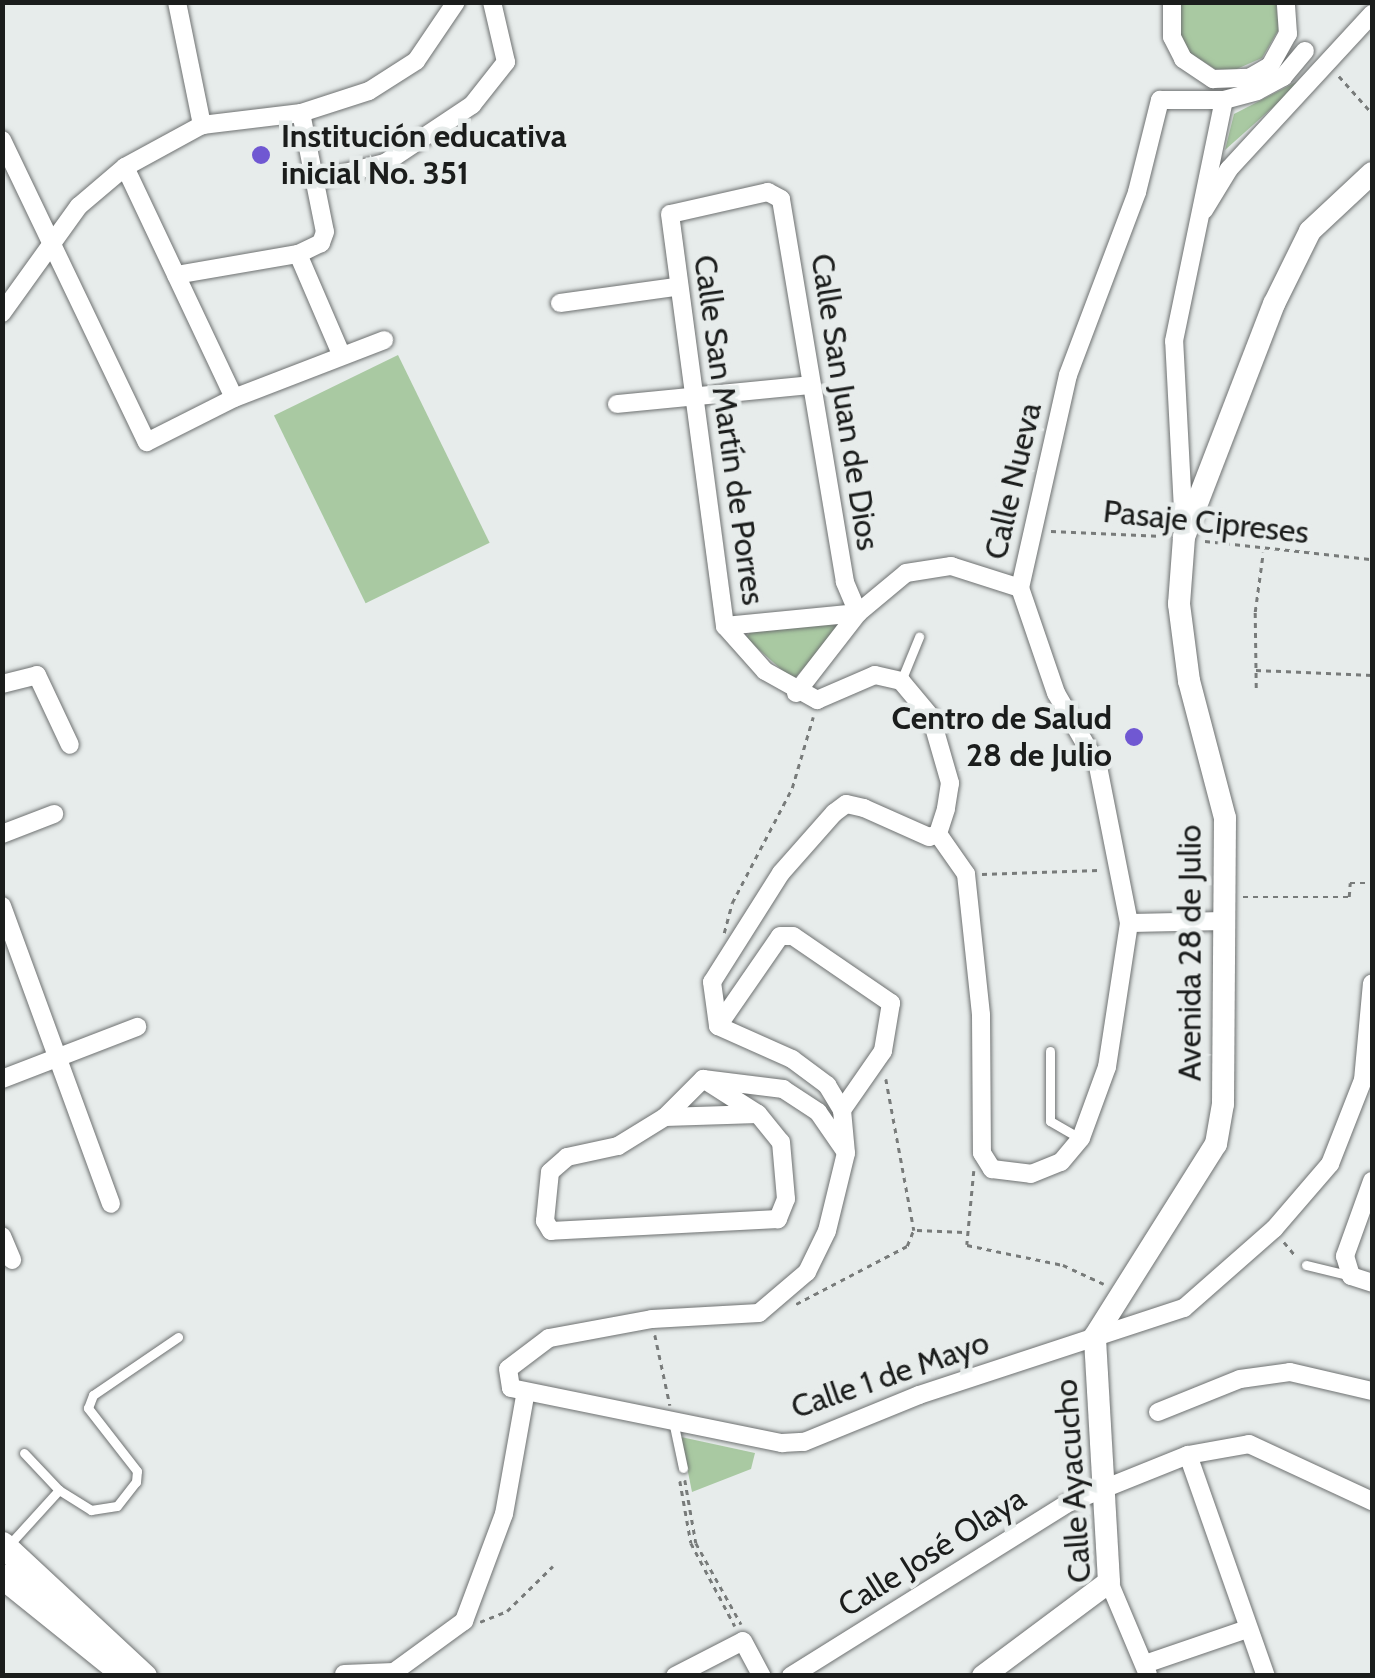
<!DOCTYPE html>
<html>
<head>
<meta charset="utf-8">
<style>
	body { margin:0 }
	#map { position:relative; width:1375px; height:1678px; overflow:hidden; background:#e7eceb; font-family:Cabin,sans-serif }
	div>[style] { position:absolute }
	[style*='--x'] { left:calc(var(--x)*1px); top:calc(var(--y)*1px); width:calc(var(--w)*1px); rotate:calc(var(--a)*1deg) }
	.green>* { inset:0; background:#a9c9a2; transform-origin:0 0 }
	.path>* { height:2.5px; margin-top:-1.25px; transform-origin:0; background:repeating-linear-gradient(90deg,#787b7a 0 5px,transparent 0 10px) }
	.roads { filter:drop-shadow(0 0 2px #6e7171) drop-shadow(0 0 2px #6e7171) }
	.service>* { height:9px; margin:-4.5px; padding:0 4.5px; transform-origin:4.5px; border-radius:4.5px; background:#fff }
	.minor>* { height:18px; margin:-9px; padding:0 9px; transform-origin:9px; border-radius:9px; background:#fff }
	.tertiary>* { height:22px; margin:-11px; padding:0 11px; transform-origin:11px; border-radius:11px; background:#fff }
	.secondary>* { height:25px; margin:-12.5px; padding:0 12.5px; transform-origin:12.5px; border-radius:12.5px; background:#fff }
	.dots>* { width:28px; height:28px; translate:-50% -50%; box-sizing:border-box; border:5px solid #e7eceb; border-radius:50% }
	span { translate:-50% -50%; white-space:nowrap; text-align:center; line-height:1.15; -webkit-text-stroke:9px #e7eceb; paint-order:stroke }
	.poi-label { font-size:32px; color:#1b1d1c; font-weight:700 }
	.left { translate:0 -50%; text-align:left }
	.right { translate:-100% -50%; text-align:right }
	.street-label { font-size:32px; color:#1b1d1c }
	.frame { position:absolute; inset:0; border:5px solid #1b1d1c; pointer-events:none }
</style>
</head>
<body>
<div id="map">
	<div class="green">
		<div style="clip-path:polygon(1179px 3px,1276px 3px,1279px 29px,1262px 58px,1232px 71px,1215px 69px,1187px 51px,1179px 36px)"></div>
		<div style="clip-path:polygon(1308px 76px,1225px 150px,1234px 114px)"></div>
		<div style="left:398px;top:355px;width:209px;height:138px;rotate:64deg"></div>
		<div style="clip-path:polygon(838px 621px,842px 625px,793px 680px,746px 638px,750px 632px)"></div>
		<div style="clip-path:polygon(681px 1437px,755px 1453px,751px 1469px,692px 1492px)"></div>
	</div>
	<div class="path">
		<div style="--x:1339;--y:76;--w:50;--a:48.3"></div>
		<div style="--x:1051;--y:531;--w:112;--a:2.6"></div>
		<div style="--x:1205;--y:541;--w:168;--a:6.2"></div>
		<div style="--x:1256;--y:670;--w:116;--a:2.5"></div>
		<div style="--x:1256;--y:688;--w:76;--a:-90.8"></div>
		<div style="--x:1255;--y:612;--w:60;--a:-82.3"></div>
		<div style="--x:982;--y:874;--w:117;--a:-2"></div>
		<div style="--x:1243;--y:897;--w:106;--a:0"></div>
		<div style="--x:1349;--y:897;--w:14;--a:-86"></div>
		<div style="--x:1350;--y:883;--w:22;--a:0"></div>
		<div style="--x:724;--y:933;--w:31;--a:-75"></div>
		<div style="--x:732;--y:903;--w:130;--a:-62.4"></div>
		<div style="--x:792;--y:788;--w:74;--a:-73.5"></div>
		<div style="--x:886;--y:1079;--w:154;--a:79.5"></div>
		<div style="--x:974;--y:1171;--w:74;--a:95.4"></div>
		<div style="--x:967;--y:1245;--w:98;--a:11.8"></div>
		<div style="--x:1063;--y:1265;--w:45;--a:24.9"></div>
		<div style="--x:917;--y:1230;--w:47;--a:2.4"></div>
		<div style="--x:1284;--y:1242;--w:17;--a:50"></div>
		<div style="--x:796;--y:1304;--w:125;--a:-27.6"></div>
		<div style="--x:907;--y:1246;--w:16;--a:-68"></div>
		<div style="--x:655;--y:1335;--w:72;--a:77.9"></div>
		<div style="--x:685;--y:1480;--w:64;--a:80.1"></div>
		<div style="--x:696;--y:1543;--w:93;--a:60.9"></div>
		<div style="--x:680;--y:1481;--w:63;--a:79.9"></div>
		<div style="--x:691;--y:1543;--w:94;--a:62.1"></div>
		<div style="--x:480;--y:1622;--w:29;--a:-22"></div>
		<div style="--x:507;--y:1611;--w:64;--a:-44.4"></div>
	</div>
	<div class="roads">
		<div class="service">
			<div style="--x:901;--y:681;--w:48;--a:-67.8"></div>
			<div style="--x:1050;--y:1051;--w:70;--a:90"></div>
			<div style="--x:1050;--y:1121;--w:34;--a:30"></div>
			<div style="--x:1306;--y:1265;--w:46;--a:13.7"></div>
			<div style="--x:673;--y:1421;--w:48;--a:78"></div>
			<div style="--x:24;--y:1453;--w:51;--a:46.6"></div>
			<div style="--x:59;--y:1490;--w:38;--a:32"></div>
			<div style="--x:91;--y:1510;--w:26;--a:-9"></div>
			<div style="--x:117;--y:1506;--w:31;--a:-52"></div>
			<div style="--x:136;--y:1482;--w:11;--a:-85"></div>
			<div style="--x:137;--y:1471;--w:80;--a:-127.9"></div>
			<div style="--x:88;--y:1408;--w:14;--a:-69"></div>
			<div style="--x:93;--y:1395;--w:103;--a:-34.3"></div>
			<div style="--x:8;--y:1546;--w:76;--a:-47.7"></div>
		</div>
		<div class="minor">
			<div style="--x:177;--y:2;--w:126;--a:78.5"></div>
			<div style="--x:1172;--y:2;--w:35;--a:90"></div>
			<div style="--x:1172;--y:37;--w:25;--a:63"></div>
			<div style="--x:1183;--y:59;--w:36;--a:34"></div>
			<div style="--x:1213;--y:79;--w:36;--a:-2"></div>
			<div style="--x:1249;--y:78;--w:24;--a:-30"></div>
			<div style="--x:1270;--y:66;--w:37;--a:-61"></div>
			<div style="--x:1288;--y:34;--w:32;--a:-94"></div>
			<div style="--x:301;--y:113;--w:121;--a:78.6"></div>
			<div style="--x:325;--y:232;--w:12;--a:110"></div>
			<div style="--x:321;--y:243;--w:25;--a:154"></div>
			<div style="--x:298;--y:254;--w:109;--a:66.7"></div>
			<div style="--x:2;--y:140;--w:335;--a:64.4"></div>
			<div style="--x:147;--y:442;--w:97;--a:-26.8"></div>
			<div style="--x:234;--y:398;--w:161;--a:-21.1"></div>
			<div style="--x:125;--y:167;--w:255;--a:64.7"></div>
			<div style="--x:313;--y:181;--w:74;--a:-14"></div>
			<div style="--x:385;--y:163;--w:105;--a:-33.7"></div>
			<div style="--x:472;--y:105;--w:55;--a:-51.7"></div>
			<div style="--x:506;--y:62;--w:62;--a:-103.1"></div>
			<div style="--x:1204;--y:210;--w:48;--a:-58.6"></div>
			<div style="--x:1229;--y:169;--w:211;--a:-47.3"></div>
			<div style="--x:176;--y:275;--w:124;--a:-9.8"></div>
			<div style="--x:560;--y:303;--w:117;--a:-7.9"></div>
			<div style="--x:2;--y:313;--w:132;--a:-54.3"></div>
			<div style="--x:79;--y:206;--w:60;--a:-40.3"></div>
			<div style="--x:125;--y:167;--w:88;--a:-28.6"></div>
			<div style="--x:202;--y:125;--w:100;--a:-6.9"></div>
			<div style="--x:301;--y:113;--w:71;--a:-17.9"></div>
			<div style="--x:369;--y:91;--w:56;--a:-32.6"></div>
			<div style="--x:416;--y:61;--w:71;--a:-55.9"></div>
			<div style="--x:617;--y:404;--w:195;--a:-5.6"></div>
			<div style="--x:1184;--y:529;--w:188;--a:-93"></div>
			<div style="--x:1174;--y:341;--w:246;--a:-78.3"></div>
			<div style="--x:725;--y:626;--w:134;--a:-5.6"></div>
			<div style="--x:858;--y:613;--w:34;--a:-113"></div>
			<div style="--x:845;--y:582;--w:388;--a:-99.5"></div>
			<div style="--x:781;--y:199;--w:15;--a:-152"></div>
			<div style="--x:768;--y:192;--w:100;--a:167.3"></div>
			<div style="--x:670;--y:214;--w:416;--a:82.4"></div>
			<div style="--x:725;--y:626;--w:60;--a:48.4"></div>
			<div style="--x:765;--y:671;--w:60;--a:29.1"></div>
			<div style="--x:817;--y:700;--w:63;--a:-23.3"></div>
			<div style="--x:875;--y:675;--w:27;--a:13"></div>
			<div style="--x:901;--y:681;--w:47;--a:50.2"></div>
			<div style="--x:931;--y:717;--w:69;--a:73.9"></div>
			<div style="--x:950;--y:783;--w:26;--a:99"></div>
			<div style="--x:946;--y:809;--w:26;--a:108"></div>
			<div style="--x:938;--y:834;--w:9;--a:162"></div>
			<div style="--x:929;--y:837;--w:71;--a:-156"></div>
			<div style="--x:864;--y:808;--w:18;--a:-167"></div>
			<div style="--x:846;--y:804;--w:15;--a:143"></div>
			<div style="--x:834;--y:813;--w:80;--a:131.5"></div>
			<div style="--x:781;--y:873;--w:129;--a:122.3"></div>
			<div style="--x:712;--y:982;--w:44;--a:82.2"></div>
			<div style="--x:718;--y:1026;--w:81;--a:24"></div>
			<div style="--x:792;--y:1059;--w:44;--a:36.6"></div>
			<div style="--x:827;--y:1085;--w:29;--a:59"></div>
			<div style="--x:842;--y:1110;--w:43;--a:84.7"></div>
			<div style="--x:846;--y:1153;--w:80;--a:103.7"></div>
			<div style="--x:827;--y:1231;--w:46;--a:116"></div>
			<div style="--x:807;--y:1272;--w:63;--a:139.5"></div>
			<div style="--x:759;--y:1313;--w:107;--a:176.8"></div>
			<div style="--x:652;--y:1319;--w:105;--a:169.5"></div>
			<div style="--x:549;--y:1338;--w:51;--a:142.9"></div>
			<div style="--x:508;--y:1369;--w:19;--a:81"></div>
			<div style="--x:511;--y:1388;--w:277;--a:11.5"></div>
			<div style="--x:782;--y:1443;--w:22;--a:-3"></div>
			<div style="--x:804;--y:1442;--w:124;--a:-22.2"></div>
			<div style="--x:919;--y:1395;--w:279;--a:-18.2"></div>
			<div style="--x:1184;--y:1308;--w:120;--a:-41.3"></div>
			<div style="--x:1274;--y:1229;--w:86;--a:-49.3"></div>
			<div style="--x:1330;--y:1164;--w:90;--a:-68.6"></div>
			<div style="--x:1363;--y:1080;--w:97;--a:-84.7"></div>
			<div style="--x:2;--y:684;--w:36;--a:-14"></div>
			<div style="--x:37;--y:675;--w:77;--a:64.8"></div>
			<div style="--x:796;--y:693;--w:101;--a:-52.2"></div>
			<div style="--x:858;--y:613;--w:62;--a:-39.8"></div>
			<div style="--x:906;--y:573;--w:46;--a:-8.8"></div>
			<div style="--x:951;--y:566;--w:72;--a:17.7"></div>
			<div style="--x:2;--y:834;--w:56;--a:-21"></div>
			<div style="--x:938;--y:834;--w:49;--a:55"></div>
			<div style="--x:966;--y:874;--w:142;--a:83.9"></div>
			<div style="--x:981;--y:1015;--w:138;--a:89.6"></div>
			<div style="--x:982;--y:1153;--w:19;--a:58"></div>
			<div style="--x:992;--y:1169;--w:39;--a:7"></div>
			<div style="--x:1031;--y:1174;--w:32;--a:-22"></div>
			<div style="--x:1061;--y:1162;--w:31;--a:-50"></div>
			<div style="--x:1081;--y:1138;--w:76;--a:-69.9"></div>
			<div style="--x:1107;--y:1067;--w:146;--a:-81.3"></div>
			<div style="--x:1129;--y:923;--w:160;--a:-101.2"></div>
			<div style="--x:1098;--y:766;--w:84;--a:-119.9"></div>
			<div style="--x:1056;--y:693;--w:111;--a:-108.9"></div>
			<div style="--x:1020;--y:588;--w:218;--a:-77.3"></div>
			<div style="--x:1068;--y:375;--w:196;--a:-69.3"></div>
			<div style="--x:1137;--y:192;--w:95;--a:-76"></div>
			<div style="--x:1160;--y:100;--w:64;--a:0"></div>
			<div style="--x:1224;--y:100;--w:34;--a:-15"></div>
			<div style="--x:1257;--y:91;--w:30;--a:-28"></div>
			<div style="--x:1283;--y:77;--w:34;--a:-50"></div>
			<div style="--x:2;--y:906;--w:317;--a:69.9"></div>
			<div style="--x:1129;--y:923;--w:97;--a:-1.2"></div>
			<div style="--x:718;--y:1026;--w:109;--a:-55.4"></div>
			<div style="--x:780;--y:936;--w:13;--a:0"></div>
			<div style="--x:793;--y:936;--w:119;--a:34.4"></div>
			<div style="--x:891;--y:1003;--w:49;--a:99.5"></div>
			<div style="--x:883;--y:1051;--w:72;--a:124.8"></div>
			<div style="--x:2;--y:1079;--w:145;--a:-21.1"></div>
			<div style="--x:703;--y:1079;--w:65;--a:32.5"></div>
			<div style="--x:758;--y:1114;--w:36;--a:51"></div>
			<div style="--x:781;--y:1142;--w:57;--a:85"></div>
			<div style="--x:786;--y:1199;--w:22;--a:112"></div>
			<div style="--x:778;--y:1219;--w:227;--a:177"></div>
			<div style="--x:551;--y:1231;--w:12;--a:-121"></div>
			<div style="--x:545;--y:1221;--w:49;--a:-84.2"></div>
			<div style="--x:550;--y:1172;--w:23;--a:-41"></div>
			<div style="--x:567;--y:1157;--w:52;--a:-12.2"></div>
			<div style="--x:618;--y:1146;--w:55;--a:-31.7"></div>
			<div style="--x:665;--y:1117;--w:54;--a:-45"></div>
			<div style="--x:703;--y:1079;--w:81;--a:7.1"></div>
			<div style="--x:783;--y:1089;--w:42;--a:33.3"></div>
			<div style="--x:818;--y:1112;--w:47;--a:55.3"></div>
			<div style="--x:665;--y:1117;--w:93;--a:-1.8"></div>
			<div style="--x:1372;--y:1181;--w:80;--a:109.8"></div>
			<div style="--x:1345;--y:1256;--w:21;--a:73"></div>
			<div style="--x:1351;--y:1276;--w:22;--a:18"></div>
			<div style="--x:2;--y:1236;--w:26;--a:67"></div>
			<div style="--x:1158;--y:1412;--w:88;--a:-21.9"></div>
			<div style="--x:1240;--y:1379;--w:50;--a:-8"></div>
			<div style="--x:1290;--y:1372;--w:84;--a:13"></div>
			<div style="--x:1188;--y:1455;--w:234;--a:70.6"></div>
			<div style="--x:1109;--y:1582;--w:101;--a:67.2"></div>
			<div style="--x:1145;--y:1664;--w:108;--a:-18.9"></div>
			<div style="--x:344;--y:1674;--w:50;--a:-2.3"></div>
			<div style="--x:394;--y:1672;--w:87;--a:-36.1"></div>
			<div style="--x:464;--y:1621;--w:114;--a:-69.5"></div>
			<div style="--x:504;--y:1514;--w:120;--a:-79.9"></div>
			<div style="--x:675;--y:1676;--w:76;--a:-27.2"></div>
			<div style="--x:743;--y:1641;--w:40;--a:62"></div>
			<div style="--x:791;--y:1676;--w:324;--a:-32"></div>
			<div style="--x:1066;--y:1504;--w:131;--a:-21.9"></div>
			<div style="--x:1188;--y:1455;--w:62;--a:-10.2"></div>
			<div style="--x:1249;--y:1444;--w:136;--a:24.9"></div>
		</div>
		<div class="tertiary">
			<div style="--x:983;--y:1676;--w:157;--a:-36.7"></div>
			<div style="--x:1109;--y:1582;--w:246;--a:-93.3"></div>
			<div style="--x:1095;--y:1336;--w:227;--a:-57.8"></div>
			<div style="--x:1216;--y:1144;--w:41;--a:-80.1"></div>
			<div style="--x:1223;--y:1104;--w:286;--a:-89.6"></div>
			<div style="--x:1225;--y:818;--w:142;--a:-104.7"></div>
			<div style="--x:1189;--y:681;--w:78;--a:-97.4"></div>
			<div style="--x:1179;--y:604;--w:67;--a:-85.7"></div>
			<div style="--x:1184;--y:537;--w:250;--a:-68.9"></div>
			<div style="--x:1274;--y:304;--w:81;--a:-63.7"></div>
			<div style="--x:1310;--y:231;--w:85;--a:-43.1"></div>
		</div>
		<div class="secondary">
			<div style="--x:2;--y:1544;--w:194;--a:42.9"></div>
			<div style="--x:2;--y:1576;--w:150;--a:38.8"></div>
		</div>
	</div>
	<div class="dots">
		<div style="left:261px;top:155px;background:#7058d2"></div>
		<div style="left:1134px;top:737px;background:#7058d2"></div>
	</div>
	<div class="poi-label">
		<span class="left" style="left:281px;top:155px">Institución educativa<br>inicial No. 351</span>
		<span class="right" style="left:1112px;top:737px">Centro de Salud<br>28 de Julio</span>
	</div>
	<div class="street-label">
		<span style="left:845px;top:402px;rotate:81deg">Calle San Juan de Dios</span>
		<span style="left:729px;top:430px;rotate:82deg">Calle San Martín de Porres</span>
		<span style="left:1013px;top:481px;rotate:-77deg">Calle Nueva</span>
		<span style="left:1206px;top:522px;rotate:6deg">Pasaje Cipreses</span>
		<span style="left:1190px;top:953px;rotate:-90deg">Avenida 28 de Julio</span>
		<span style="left:890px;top:1375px;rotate:-19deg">Calle 1 de Mayo</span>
		<span style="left:1073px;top:1481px;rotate:-94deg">Calle Ayacucho</span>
		<span style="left:932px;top:1552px;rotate:-32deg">Calle José Olaya</span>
	</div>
	<div class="frame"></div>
</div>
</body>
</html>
